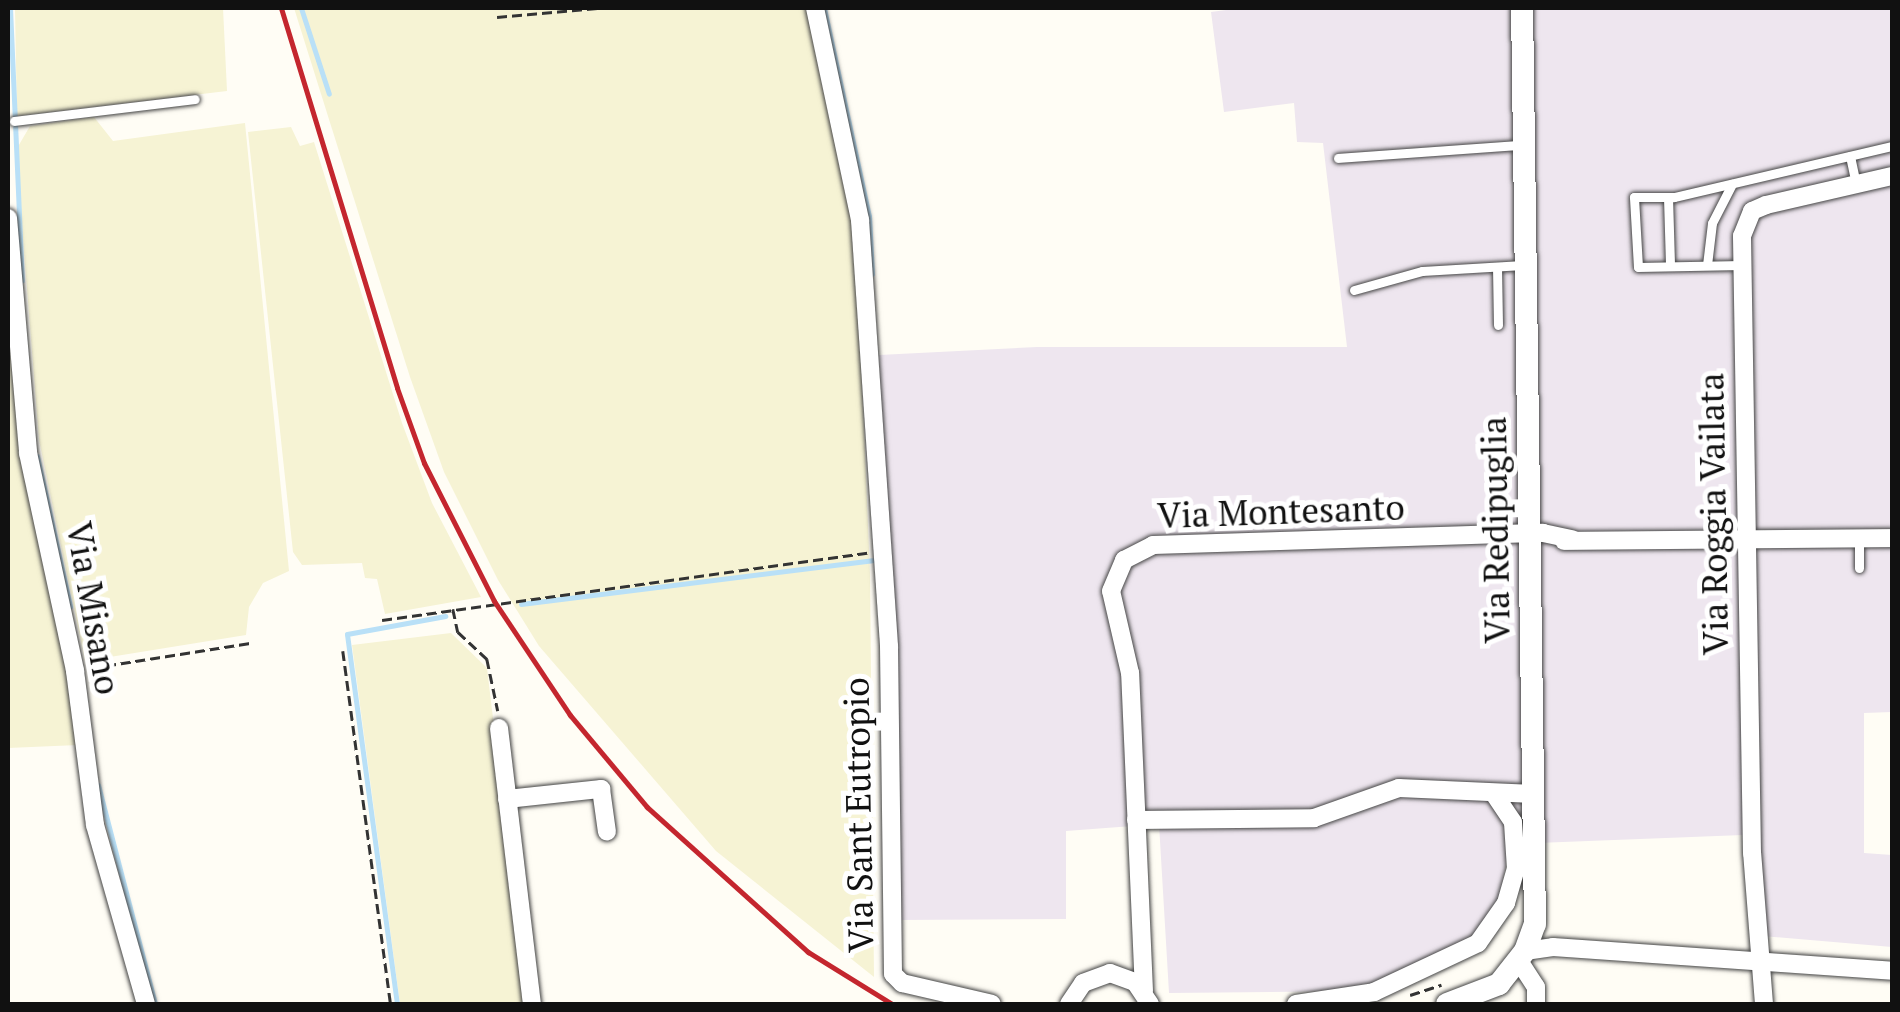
<!DOCTYPE html>
<html>
<head>
<meta charset="utf-8">
<style>
	body { margin:0 }
	#map { position:relative; width:1900px; height:1012px; overflow:hidden; background:#fffdf5; font-family:"PT Serif",serif }
	div>[style] { position:absolute }
	[style*='--x'] { left:calc(var(--x)*1px); top:calc(var(--y)*1px); width:calc(var(--w)*1px); rotate:calc(var(--a)*1deg) }
	.industrial>* { inset:0; background:#eee6ef }
	.farmland>* { inset:0; background:#f6f3d4 }
	.stream>* { height:5px; margin:-2.5px; padding:0 2.5px; transform-origin:2.5px; border-radius:2.5px; background:#b9e0f7 }
	.path>* { height:2.5px; margin-top:-1.25px; transform-origin:0; background:repeating-linear-gradient(90deg,#333 0 10px,transparent 0 15px) }
	.roads { filter:drop-shadow(0 0 2px #444) drop-shadow(0 0 2px #444) }
	.service>* { height:9px; margin:-4.5px; padding:0 4.5px; transform-origin:4.5px; border-radius:4.5px; background:#fff }
	.minor>* { height:18px; margin:-9px; padding:0 9px; transform-origin:9px; border-radius:9px; background:#fff }
	.tertiary>* { height:22px; margin:-11px; padding:0 11px; transform-origin:11px; border-radius:11px; background:#fff }
	.rail>* { height:5px; margin:-2.5px; padding:0 2.5px; transform-origin:2.5px; border-radius:2.5px; background:#c4262e }
	span { translate:-50% -50%; white-space:nowrap; text-align:center; line-height:1.15; -webkit-text-stroke:10px #fff; paint-order:stroke }
	.street-label { font-size:35px; color:#111 }
	.frame { position:absolute; inset:0; border:10px solid #111; pointer-events:none }
</style>
</head>
<body>
<div id="map">
	<div class="industrial">
		<div style="clip-path:polygon(1241px 8px,1892px 8px,1892px 712px,1864px 713px,1864px 853px,1892px 855px,1892px 947px,1750px 935px,1743px 835px,1510px 844px,1500px 895px,1478px 932px,1442px 957px,1354px 991px,1169px 993px,1159px 824px,1066px 831px,1066px 919px,897px 920px,879px 355px,1037px 347px,1347px 347px,1323px 143px,1297px 142px,1294px 103px,1224px 112px,1211px 12px)"></div>
	</div>
	<div class="farmland">
		<div style="clip-path:polygon(15px 8px,223px 8px,227px 91px,17px 116px)"></div>
		<div style="clip-path:polygon(294px 8px,806px 8px,856px 231px,870px 575px,874px 977px,716px 851px,539px 646px,498px 580px,444px 472px,410px 377px)"></div>
		<div style="clip-path:polygon(94px 117px,113px 141px,245px 123px,289px 571px,263px 583px,249px 607px,246px 635px,85px 661px,39px 440px,16px 150px,30px 126px)"></div>
		<div style="clip-path:polygon(291px 127px,300px 146px,314px 142px,402px 423px,432px 503px,481px 597px,385px 614px,377px 579px,365px 578px,362px 563px,302px 565px,293px 552px,248px 132px)"></div>
		<div style="clip-path:polygon(8px 310px,42px 524px,78px 745px,8px 748px)"></div>
		<div style="clip-path:polygon(451px 633px,487px 668px,527px 1004px,400px 1004px,352px 645px)"></div>
	</div>
	<div class="stream">
		<div style="--x:10;--y:8;--w:273;--a:87.5"></div>
		<div style="--x:301;--y:8;--w:90;--a:72"></div>
		<div style="--x:824;--y:8;--w:213;--a:77.8"></div>
		<div style="--x:869;--y:216;--w:58;--a:87"></div>
		<div style="--x:37;--y:456;--w:154;--a:77.6"></div>
		<div style="--x:521;--y:604;--w:354;--a:-7.1"></div>
		<div style="--x:98;--y:785;--w:226;--a:75.4"></div>
		<div style="--x:397;--y:1004;--w:373;--a:-97.7"></div>
		<div style="--x:347;--y:634;--w:100;--a:-10.4"></div>
	</div>
	<div class="path">
		<div style="--x:497;--y:17;--w:101;--a:-5.1"></div>
		<div style="--x:453;--y:609;--w:24;--a:78"></div>
		<div style="--x:458;--y:632;--w:40;--a:43"></div>
		<div style="--x:487;--y:659;--w:53;--a:78.1"></div>
		<div style="--x:382;--y:620;--w:490;--a:-7.9"></div>
		<div style="--x:343;--y:651;--w:356;--a:82.3"></div>
		<div style="--x:91;--y:668;--w:161;--a:-8.9"></div>
		<div style="--x:1410;--y:995;--w:33;--a:-18"></div>
	</div>
	<div class="roads">
		<div class="service">
			<div style="--x:14;--y:121;--w:182;--a:-6.9"></div>
			<div style="--x:1850;--y:156;--w:30;--a:78"></div>
			<div style="--x:1338;--y:158;--w:183;--a:-4.1"></div>
			<div style="--x:1668;--y:197;--w:69;--a:88.3"></div>
			<div style="--x:1707;--y:265;--w:42;--a:-83.2"></div>
			<div style="--x:1712;--y:223;--w:44;--a:-62.9"></div>
			<div style="--x:1742;--y:265;--w:104;--a:178.9"></div>
			<div style="--x:1638;--y:267;--w:70;--a:-93.3"></div>
			<div style="--x:1634;--y:197;--w:40;--a:0"></div>
			<div style="--x:1674;--y:197;--w:224;--a:-13.2"></div>
			<div style="--x:1497;--y:267;--w:58;--a:89"></div>
			<div style="--x:1354;--y:290;--w:71;--a:-15.6"></div>
			<div style="--x:1422;--y:271;--w:101;--a:-3.4"></div>
			<div style="--x:1859;--y:539;--w:29;--a:90"></div>
		</div>
		<div class="minor">
			<div style="--x:815;--y:8;--w:217;--a:78"></div>
			<div style="--x:860;--y:220;--w:427;--a:86.1"></div>
			<div style="--x:889;--y:646;--w:328;--a:89.3"></div>
			<div style="--x:893;--y:974;--w:13;--a:45"></div>
			<div style="--x:902;--y:983;--w:92;--a:13.1"></div>
			<div style="--x:8;--y:218;--w:236;--a:85.1"></div>
			<div style="--x:28;--y:453;--w:223;--a:77.8"></div>
			<div style="--x:75;--y:671;--w:155;--a:82.6"></div>
			<div style="--x:95;--y:825;--w:186;--a:74.1"></div>
			<div style="--x:1564;--y:541;--w:328;--a:-0.5"></div>
			<div style="--x:499;--y:728;--w:278;--a:83.2"></div>
			<div style="--x:507;--y:799;--w:95;--a:-6.1"></div>
			<div style="--x:601;--y:789;--w:43;--a:82.1"></div>
			<div style="--x:1136;--y:820;--w:178;--a:-0.6"></div>
			<div style="--x:1314;--y:818;--w:90;--a:-19.4"></div>
			<div style="--x:1399;--y:788;--w:135;--a:2.5"></div>
			<div style="--x:1525;--y:951;--w:28;--a:-8"></div>
			<div style="--x:1553;--y:947;--w:340;--a:4"></div>
			<div style="--x:1519;--y:961;--w:31;--a:57"></div>
			<div style="--x:1536;--y:987;--w:17;--a:90"></div>
			<div style="--x:1144;--y:991;--w:318;--a:-92.5"></div>
			<div style="--x:1130;--y:673;--w:84;--a:-103"></div>
			<div style="--x:1111;--y:591;--w:34;--a:-67"></div>
			<div style="--x:1124;--y:560;--w:33;--a:-27"></div>
			<div style="--x:1153;--y:545;--w:390;--a:-1.8"></div>
			<div style="--x:1543;--y:533;--w:30;--a:12"></div>
			<div style="--x:1069;--y:1004;--w:25;--a:-56"></div>
			<div style="--x:1083;--y:983;--w:29;--a:-20"></div>
			<div style="--x:1110;--y:973;--w:27;--a:20"></div>
			<div style="--x:1135;--y:982;--w:27;--a:56"></div>
			<div style="--x:1296;--y:1004;--w:79;--a:-8.7"></div>
			<div style="--x:1374;--y:992;--w:115;--a:-25.2"></div>
			<div style="--x:1478;--y:943;--w:49;--a:-55"></div>
			<div style="--x:1506;--y:903;--w:35;--a:-74"></div>
			<div style="--x:1516;--y:869;--w:47;--a:-93.7"></div>
			<div style="--x:1513;--y:822;--w:34;--a:-124"></div>
			<div style="--x:1764;--y:1004;--w:151;--a:-94.5"></div>
			<div style="--x:1752;--y:853;--w:617;--a:-90.93"></div>
			<div style="--x:1742;--y:236;--w:27;--a:-68"></div>
			<div style="--x:1752;--y:211;--w:15;--a:-23"></div>
			<div style="--x:1766;--y:205;--w:129;--a:-13"></div>
		</div>
		<div class="tertiary">
			<div style="--x:1447;--y:1004;--w:56;--a:-21"></div>
			<div style="--x:1499;--y:984;--w:42;--a:-51.8"></div>
			<div style="--x:1525;--y:951;--w:29;--a:-70"></div>
			<div style="--x:1535;--y:924;--w:916;--a:-90.81"></div>
		</div>
	</div>
	<div class="rail">
		<div style="--x:281;--y:8;--w:397;--a:73"></div>
		<div style="--x:397;--y:388;--w:80;--a:70.2"></div>
		<div style="--x:424;--y:463;--w:155;--a:63.1"></div>
		<div style="--x:494;--y:601;--w:137;--a:56.3"></div>
		<div style="--x:570;--y:715;--w:120;--a:50.1"></div>
		<div style="--x:647;--y:807;--w:217;--a:42"></div>
		<div style="--x:808;--y:952;--w:99;--a:31.8"></div>
	</div>
	<div class="street-label">
		<span style="left:1281px;top:511px;rotate:-2deg">Via Montesanto</span>
		<span style="left:1713px;top:514px;rotate:-91deg">Via Roggia Vailata</span>
		<span style="left:1495px;top:530px;rotate:-91deg">Via Redipuglia</span>
		<span style="left:94px;top:608px;rotate:80deg">Via Misano</span>
		<span style="left:858px;top:815px;rotate:-91deg">Via Sant Eutropio</span>
	</div>
	<div class="frame"></div>
</div>
</body>
</html>
